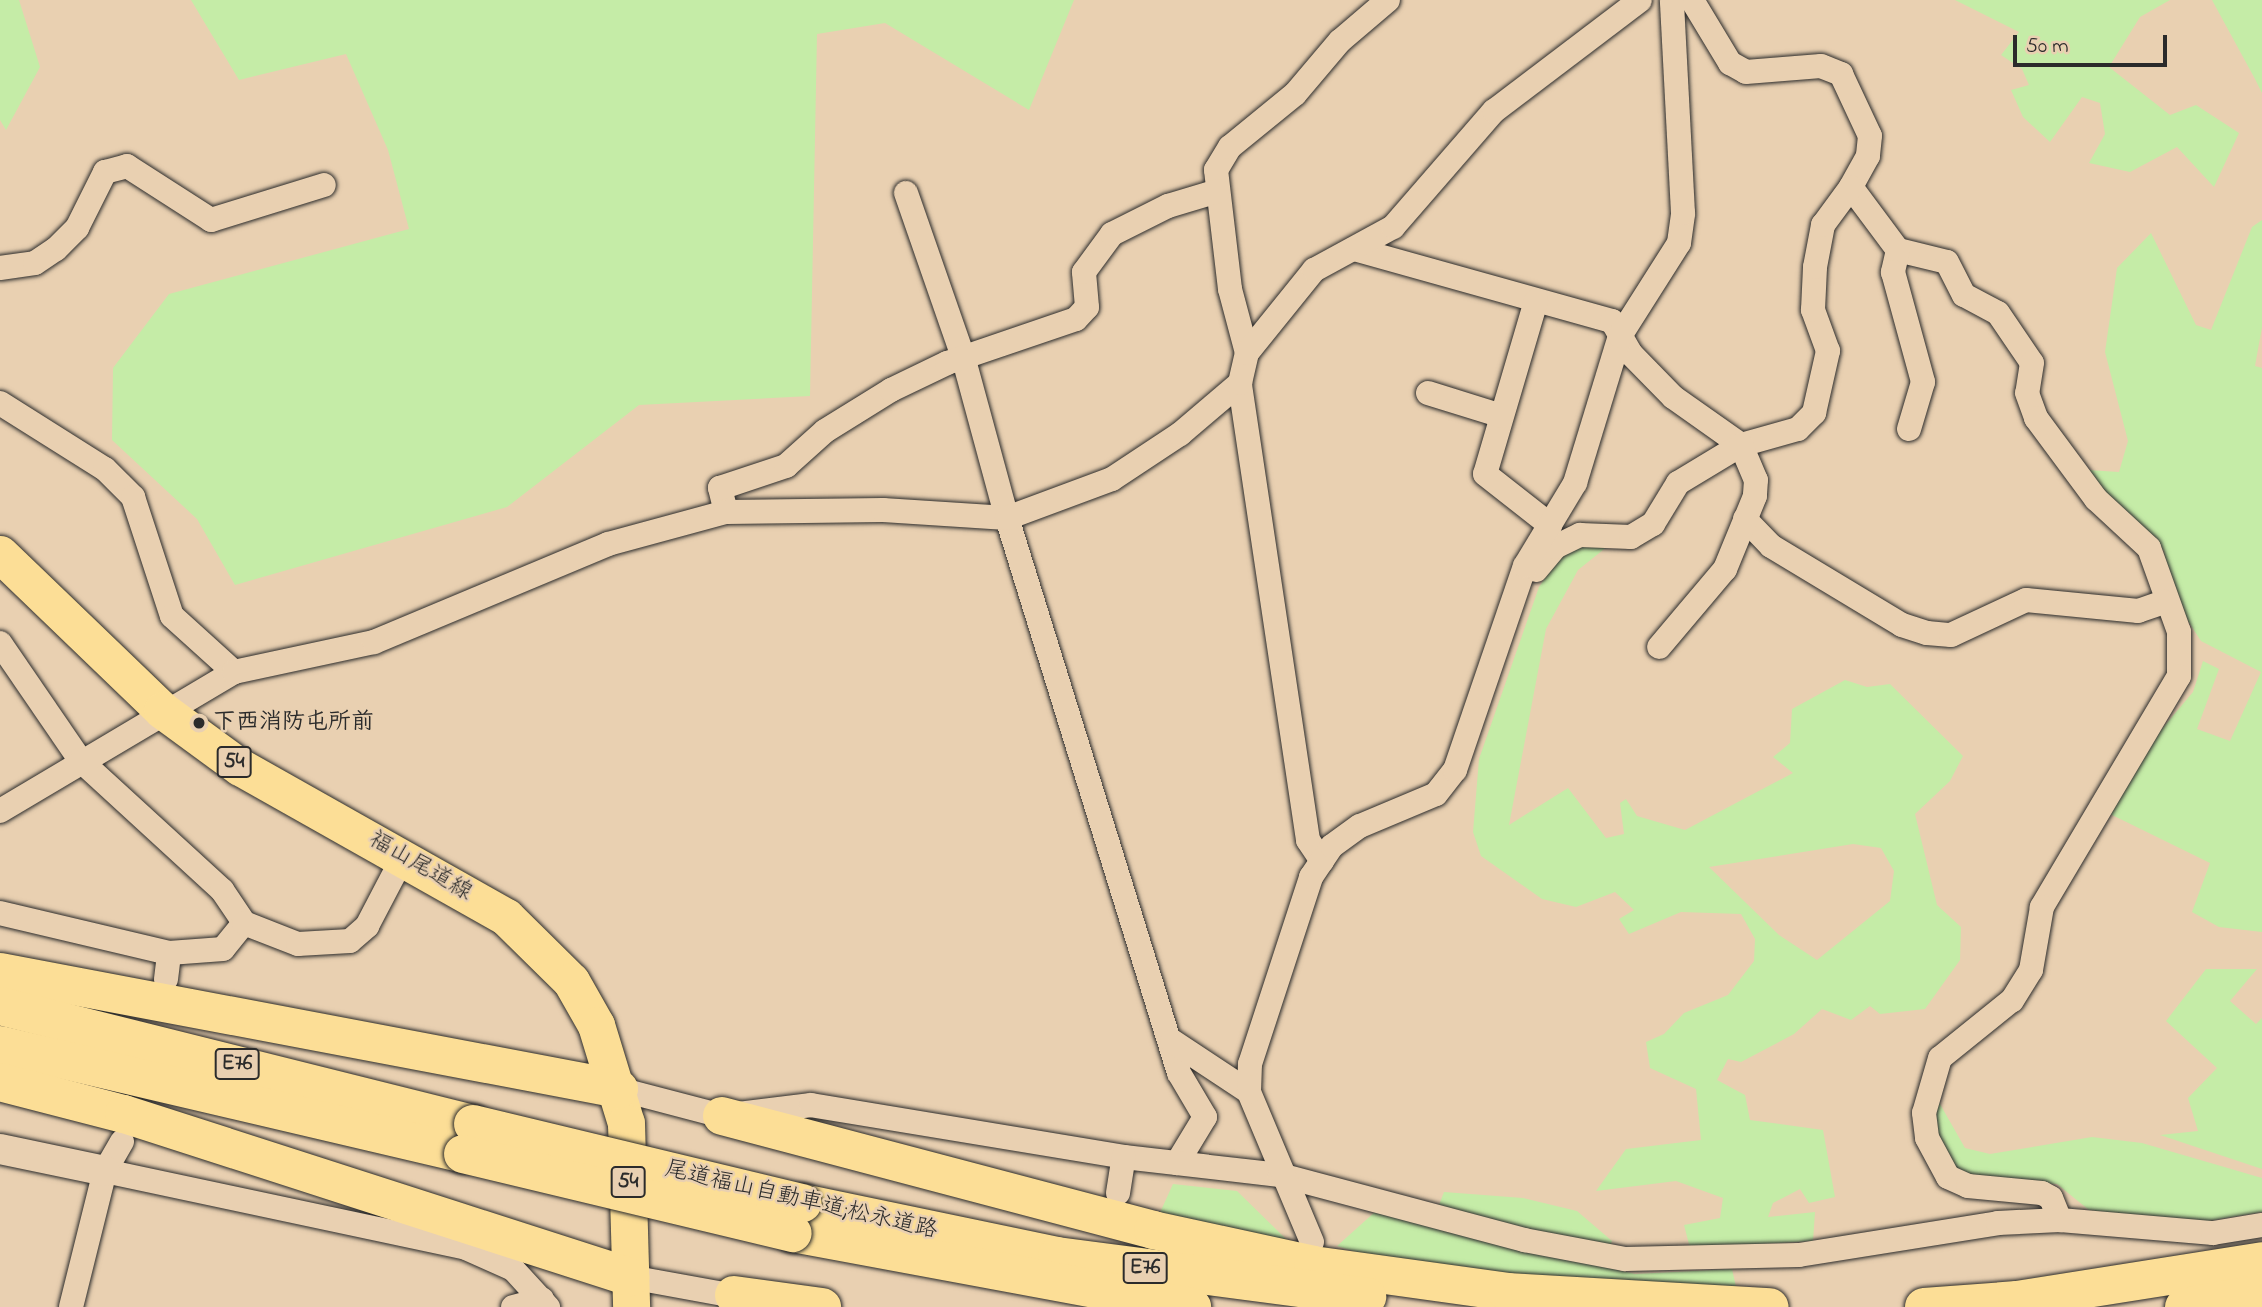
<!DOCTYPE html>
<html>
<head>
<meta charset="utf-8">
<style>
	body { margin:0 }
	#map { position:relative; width:2262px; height:1307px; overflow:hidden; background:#e9d0b1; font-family:"Indie Flower","Klee One",sans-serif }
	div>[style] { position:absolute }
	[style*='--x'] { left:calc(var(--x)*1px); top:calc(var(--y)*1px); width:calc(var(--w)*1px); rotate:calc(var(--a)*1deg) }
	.green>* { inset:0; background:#c5eca7 }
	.roads { filter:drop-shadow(0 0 2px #2b2b2b) drop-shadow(0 0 2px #2b2b2b) }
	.minor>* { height:24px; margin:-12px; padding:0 12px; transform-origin:12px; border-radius:12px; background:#e9d0b1 }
	.tertiary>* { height:30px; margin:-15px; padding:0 15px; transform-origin:15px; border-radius:15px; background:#e9d0b1 }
	.primary>* { height:37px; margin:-18.5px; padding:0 18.5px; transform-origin:18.5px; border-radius:18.5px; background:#fcde96 }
	.motorway>* { height:38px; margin:-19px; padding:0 19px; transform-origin:19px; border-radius:19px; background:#fcde96 }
	.bridges { filter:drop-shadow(0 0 2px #2b2b2b) drop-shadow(0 0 2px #2b2b2b) }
	.motorway-bridge>* { height:38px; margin:-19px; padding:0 19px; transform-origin:19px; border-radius:19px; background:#fcde96 }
	.dots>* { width:19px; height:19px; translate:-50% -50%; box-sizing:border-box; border:4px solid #e9d0b1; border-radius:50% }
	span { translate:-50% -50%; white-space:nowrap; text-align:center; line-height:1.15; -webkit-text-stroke:5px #e9d0b1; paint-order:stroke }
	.shield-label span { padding:2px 5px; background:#e9d0b1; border:2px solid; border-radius:5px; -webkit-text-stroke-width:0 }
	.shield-label { font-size:21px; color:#2b2b2b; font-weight:700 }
	.poi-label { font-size:23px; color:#2b2b2b; font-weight:700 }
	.left { translate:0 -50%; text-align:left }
	.street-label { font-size:23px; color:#2b2b2b }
	.scale { position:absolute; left:2013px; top:35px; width:154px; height:32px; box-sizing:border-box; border:4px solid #2b2b2b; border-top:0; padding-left:9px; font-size:21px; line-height:24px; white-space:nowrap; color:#2b2b2b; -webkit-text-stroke:5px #e9d0b1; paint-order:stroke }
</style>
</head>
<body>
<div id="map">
	<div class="green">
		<div style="clip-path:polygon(0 0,19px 0,40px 67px,6px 130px,0 120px)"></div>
		<div style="clip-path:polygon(191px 0,1074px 0,1029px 110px,885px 23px,817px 34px,810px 396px,639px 405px,507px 507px,235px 585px,197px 519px,112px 440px,113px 368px,169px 294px,409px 229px,388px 150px,346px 54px,239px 80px)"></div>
		<div style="clip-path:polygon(1955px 0,2170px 0,2140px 17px,2109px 67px,2170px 115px,2196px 105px,2239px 133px,2214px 187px,2177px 147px,2130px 172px,2089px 163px,2105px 134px,2100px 103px,2082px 97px,2050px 142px,2023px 117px,2011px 90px,2029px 85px,2022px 69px,2001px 55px,2019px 32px)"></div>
		<div style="clip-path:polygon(2212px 0,2262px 0,2262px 93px,2255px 79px)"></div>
		<div style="clip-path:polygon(2262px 220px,2262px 327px,2255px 366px,2262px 368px,2262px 932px,2219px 927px,2192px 912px,2210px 863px,2108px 813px,2139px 756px,2193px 692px,2203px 661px,2219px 669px,2197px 729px,2230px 741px,2261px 672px,2201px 641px,2171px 595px,2164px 551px,2103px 494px,2088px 470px,2119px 472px,2128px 441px,2105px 352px,2117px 268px,2151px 233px,2196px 325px,2211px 330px,2252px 227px)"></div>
		<div style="clip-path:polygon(evenodd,1584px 543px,1608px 546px,1578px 570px,1546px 629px,1509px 825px,1568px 788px,1606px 838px,1624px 834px,1620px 803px,1626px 799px,1637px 816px,1685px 830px,1793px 773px,1773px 757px,1790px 743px,1792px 709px,1845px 680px,1867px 687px,1890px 684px,1963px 756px,1950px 781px,1915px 814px,1937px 905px,1961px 927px,1960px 960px,1925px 1009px,1880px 1014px,1870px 1006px,1851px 1020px,1822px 1009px,1794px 1034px,1741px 1062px,1728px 1059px,1717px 1080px,1745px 1095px,1750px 1120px,1823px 1130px,1835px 1197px,1809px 1203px,1800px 1189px,1773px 1203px,1768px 1217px,1815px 1212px,1813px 1241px,1690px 1248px,1684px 1225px,1720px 1218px,1723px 1198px,1676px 1181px,1596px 1191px,1626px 1149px,1701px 1140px,1696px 1089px,1650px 1068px,1646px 1042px,1664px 1034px,1684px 1013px,1728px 995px,1754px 961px,1755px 939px,1741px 914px,1681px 912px,1629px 934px,1619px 919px,1634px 910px,1615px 892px,1576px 907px,1542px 899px,1481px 856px,1473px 832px,1479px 759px,1539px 587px,1562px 553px,1584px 543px,1853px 844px,1881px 848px,1894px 871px,1890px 901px,1817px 960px,1779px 935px,1709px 867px,1853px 844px)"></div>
		<div style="clip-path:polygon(2206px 969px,2257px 969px,2230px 1001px,2256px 1024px,2262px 1018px,2262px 1169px,2160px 1135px,2198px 1131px,2188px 1098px,2217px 1068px,2166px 1021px)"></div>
		<div style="clip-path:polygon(1936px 1097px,1965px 1148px,1990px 1154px,2092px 1137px,2142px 1143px,2262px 1178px,2262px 1212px,2202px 1222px,2149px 1218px,2089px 1210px,2057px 1184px,1977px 1180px,1953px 1167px,1929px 1113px)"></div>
		<div style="clip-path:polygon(1173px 1184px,1237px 1191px,1288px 1241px,1158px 1217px)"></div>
		<div style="clip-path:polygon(1444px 1192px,1523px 1198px,1577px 1211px,1612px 1241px,1609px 1250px,1437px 1210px)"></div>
		<div style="clip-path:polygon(1376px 1211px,1635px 1274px,1732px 1269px,1736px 1287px,1654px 1289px,1398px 1265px,1337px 1246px)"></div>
	</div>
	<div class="roads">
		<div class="minor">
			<div style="--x:1692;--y:0;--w:74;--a:58.9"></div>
			<div style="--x:1730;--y:63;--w:18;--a:29"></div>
			<div style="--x:1746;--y:72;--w:75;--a:-4.6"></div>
			<div style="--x:1821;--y:66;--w:22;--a:22"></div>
			<div style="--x:1841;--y:74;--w:68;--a:64.9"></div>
			<div style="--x:1870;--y:136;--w:20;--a:96"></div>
			<div style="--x:1868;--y:156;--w:35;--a:119"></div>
			<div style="--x:1851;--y:187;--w:79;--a:53.3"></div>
			<div style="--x:1898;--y:250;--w:50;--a:13.8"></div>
			<div style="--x:1947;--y:262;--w:37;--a:63"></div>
			<div style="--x:1964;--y:295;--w:38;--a:28"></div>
			<div style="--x:1998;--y:313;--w:60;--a:55.8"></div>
			<div style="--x:2032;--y:363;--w:30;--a:99"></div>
			<div style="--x:2027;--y:393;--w:27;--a:70"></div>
			<div style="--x:2036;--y:418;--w:101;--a:53.5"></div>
			<div style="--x:2096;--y:499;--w:72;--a:42.8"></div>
			<div style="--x:2149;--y:548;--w:89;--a:70.3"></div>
			<div style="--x:2179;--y:632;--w:44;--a:90"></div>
			<div style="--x:2179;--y:676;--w:269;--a:120.7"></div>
			<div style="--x:2042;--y:907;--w:64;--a:99.9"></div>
			<div style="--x:2031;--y:970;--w:36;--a:122"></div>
			<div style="--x:2012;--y:1000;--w:92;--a:141.1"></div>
			<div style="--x:1940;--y:1058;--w:57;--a:106.2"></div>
			<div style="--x:1924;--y:1113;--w:25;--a:83"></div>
			<div style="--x:1927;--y:1138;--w:44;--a:61.7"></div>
			<div style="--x:1948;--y:1177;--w:22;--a:24"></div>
			<div style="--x:1968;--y:1186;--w:74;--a:5.4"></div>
			<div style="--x:2042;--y:1193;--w:10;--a:29"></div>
			<div style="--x:2051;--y:1198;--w:24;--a:68"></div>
			<div style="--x:906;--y:193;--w:177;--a:70.8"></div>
			<div style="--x:964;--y:360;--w:164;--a:74.8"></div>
			<div style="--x:1007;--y:518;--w:581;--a:72.78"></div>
			<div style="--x:1179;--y:1073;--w:51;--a:59.4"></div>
			<div style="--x:1205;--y:1117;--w:54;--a:121.3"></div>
			<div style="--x:1354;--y:249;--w:268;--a:15.6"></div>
			<div style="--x:1612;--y:321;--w:38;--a:60"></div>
			<div style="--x:1631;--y:354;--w:60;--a:45.7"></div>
			<div style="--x:1673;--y:397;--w:83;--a:35.2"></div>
			<div style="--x:1741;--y:445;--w:59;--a:-15.7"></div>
			<div style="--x:1798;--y:429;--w:23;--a:-45"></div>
			<div style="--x:1814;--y:413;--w:64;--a:-77.3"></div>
			<div style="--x:1828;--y:351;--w:44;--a:-110.1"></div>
			<div style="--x:1813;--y:310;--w:43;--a:-87.3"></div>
			<div style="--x:1815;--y:267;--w:43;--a:-79.2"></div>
			<div style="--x:1823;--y:225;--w:47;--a:-53.6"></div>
			<div style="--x:1898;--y:250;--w:23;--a:103"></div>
			<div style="--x:1893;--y:272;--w:114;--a:74.7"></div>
			<div style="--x:1923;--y:382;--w:49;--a:106.6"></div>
			<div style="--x:0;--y:268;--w:35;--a:-8"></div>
			<div style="--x:35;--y:263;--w:25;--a:-34"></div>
			<div style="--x:56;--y:249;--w:30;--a:-45"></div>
			<div style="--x:77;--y:228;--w:63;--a:-63.4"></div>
			<div style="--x:105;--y:172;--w:23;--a:-15"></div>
			<div style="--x:127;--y:166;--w:100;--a:32.7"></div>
			<div style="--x:211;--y:220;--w:118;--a:-17.2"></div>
			<div style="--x:1536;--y:301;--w:180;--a:106.4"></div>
			<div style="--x:1485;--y:474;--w:83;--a:38.1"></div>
			<div style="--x:1247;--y:353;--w:66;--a:-104.9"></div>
			<div style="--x:1230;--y:289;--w:120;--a:-96.7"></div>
			<div style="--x:1216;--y:170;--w:27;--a:-59"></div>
			<div style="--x:1230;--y:147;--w:84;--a:-39.2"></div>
			<div style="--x:1295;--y:94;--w:70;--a:-49.7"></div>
			<div style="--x:1340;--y:41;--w:63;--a:-40.5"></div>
			<div style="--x:1428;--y:393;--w:77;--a:17.3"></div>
			<div style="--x:0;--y:403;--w:124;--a:32.2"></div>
			<div style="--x:105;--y:469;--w:40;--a:45"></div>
			<div style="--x:133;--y:497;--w:125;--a:71.9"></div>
			<div style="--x:172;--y:616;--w:84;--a:42.1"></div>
			<div style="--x:726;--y:512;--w:25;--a:-104"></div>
			<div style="--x:720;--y:488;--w:70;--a:-18.4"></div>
			<div style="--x:786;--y:466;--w:52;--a:-41.9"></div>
			<div style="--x:825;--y:431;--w:78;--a:-31.8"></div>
			<div style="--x:891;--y:390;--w:62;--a:-25.7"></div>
			<div style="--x:947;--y:363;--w:136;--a:-18.8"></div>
			<div style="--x:1076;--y:319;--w:16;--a:-47"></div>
			<div style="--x:1087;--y:307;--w:35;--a:-95"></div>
			<div style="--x:1084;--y:272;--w:47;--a:-53.6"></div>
			<div style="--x:1112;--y:234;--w:63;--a:-26.6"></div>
			<div style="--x:1168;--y:206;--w:52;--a:-16.7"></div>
			<div style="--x:1745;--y:519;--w:37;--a:46"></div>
			<div style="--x:1771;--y:546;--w:153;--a:31.1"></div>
			<div style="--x:1902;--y:625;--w:26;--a:18"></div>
			<div style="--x:1927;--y:633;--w:24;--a:5"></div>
			<div style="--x:1951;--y:635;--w:83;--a:-25"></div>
			<div style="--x:2026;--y:600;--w:113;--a:5.6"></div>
			<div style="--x:2138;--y:611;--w:28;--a:-19"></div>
			<div style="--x:1536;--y:570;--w:30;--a:-50"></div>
			<div style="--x:1555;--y:547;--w:28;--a:-26"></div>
			<div style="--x:1580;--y:535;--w:51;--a:2.2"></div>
			<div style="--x:1631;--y:537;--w:26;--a:-31"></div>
			<div style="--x:1653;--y:524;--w:48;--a:-58.6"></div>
			<div style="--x:1678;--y:483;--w:74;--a:-31.1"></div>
			<div style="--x:1741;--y:445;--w:38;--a:67"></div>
			<div style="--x:1756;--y:480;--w:16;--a:94"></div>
			<div style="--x:1755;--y:496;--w:79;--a:112.3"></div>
			<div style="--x:1725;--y:569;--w:102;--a:130.2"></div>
			<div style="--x:0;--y:643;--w:142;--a:55.6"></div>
			<div style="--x:80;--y:760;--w:193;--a:42.5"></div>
			<div style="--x:222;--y:890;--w:40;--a:56"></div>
			<div style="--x:244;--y:923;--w:33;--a:129"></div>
			<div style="--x:223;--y:949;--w:54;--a:175.8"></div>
			<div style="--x:169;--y:953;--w:174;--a:-166.7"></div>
			<div style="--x:0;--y:811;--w:272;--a:-30.7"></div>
			<div style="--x:234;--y:672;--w:143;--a:-12.1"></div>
			<div style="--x:374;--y:642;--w:254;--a:-22.7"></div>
			<div style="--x:608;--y:544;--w:122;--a:-15.2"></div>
			<div style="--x:726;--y:512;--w:157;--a:-0.7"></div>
			<div style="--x:883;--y:510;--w:124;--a:3.7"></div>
			<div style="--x:1007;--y:518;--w:112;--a:-20.4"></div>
			<div style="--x:1112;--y:479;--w:82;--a:-33.5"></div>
			<div style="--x:1180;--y:434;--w:79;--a:-40.4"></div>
			<div style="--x:1322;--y:861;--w:25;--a:-124"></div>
			<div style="--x:1308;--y:840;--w:462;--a:-98.5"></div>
			<div style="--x:1240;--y:383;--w:31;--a:-77"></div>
			<div style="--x:1247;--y:353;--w:107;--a:-51.1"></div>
			<div style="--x:1314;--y:270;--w:90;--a:-28.6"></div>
			<div style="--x:1393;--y:227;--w:154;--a:-49"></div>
			<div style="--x:1494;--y:111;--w:183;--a:-37.2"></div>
			<div style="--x:244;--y:923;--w:58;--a:21.3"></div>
			<div style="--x:298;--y:944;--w:52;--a:-3.3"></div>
			<div style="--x:350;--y:941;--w:23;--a:-41"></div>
			<div style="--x:367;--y:926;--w:78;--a:-62.4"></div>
			<div style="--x:166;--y:979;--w:26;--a:-83"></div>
			<div style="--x:1172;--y:1041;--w:92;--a:33.5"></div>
			<div style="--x:619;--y:1089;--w:106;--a:14.7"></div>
			<div style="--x:722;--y:1116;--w:90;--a:-7"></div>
			<div style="--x:811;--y:1105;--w:317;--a:9.4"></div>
			<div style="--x:1124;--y:1157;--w:157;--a:6.6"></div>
			<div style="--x:1280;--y:1175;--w:253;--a:14.9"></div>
			<div style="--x:1524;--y:1240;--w:103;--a:10.7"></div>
			<div style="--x:1625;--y:1259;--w:174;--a:-1.3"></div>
			<div style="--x:1799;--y:1255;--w:202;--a:-9.1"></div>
			<div style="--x:1998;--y:1223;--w:62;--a:-2.8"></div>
			<div style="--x:2060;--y:1220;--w:154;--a:4.9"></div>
			<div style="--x:2213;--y:1233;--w:50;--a:-9.3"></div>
			<div style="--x:105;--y:1171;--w:369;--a:12"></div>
			<div style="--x:466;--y:1248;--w:51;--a:24.1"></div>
			<div style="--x:513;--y:1269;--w:52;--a:47.4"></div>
			<div style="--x:1118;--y:1193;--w:36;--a:-81"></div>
			<div style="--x:1312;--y:1242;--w:163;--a:-112.8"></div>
			<div style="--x:1249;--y:1092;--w:28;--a:-88"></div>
			<div style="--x:1250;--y:1064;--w:197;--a:-71.9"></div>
			<div style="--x:1311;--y:877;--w:37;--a:-56"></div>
			<div style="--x:1332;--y:846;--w:34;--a:-36"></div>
			<div style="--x:1360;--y:826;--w:82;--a:-22.8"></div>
			<div style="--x:1436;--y:794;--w:31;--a:-52"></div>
			<div style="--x:1455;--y:770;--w:216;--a:-71.1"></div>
			<div style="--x:1525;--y:566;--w:97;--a:-58.9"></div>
			<div style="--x:1575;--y:483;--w:154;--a:-73"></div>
			<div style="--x:1620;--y:336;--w:110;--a:-57.6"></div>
			<div style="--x:1679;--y:243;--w:30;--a:-82"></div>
			<div style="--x:1683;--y:213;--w:213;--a:-93"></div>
			<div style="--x:630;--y:1277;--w:118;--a:10.3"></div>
			<div style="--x:71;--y:1307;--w:140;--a:-76"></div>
			<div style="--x:105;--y:1171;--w:34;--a:-60"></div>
			<div style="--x:513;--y:1307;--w:30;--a:-15"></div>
		</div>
		<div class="tertiary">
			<div style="--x:0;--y:1149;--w:107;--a:11.8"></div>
		</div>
		<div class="primary">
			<div style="--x:0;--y:554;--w:225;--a:43.9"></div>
			<div style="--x:162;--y:710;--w:97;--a:36.2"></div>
			<div style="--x:240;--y:767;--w:305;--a:29.4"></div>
			<div style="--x:506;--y:917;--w:91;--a:44.6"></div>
			<div style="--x:571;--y:981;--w:51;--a:60.4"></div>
			<div style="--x:596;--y:1025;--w:102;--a:73"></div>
			<div style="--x:626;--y:1123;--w:184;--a:88.4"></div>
		</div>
		<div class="motorway">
			<div style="--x:0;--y:972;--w:630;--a:10.7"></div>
			<div style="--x:0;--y:1006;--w:487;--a:14"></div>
			<div style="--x:0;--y:1045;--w:476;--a:13.2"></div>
			<div style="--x:0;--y:1082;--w:128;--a:14.5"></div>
			<div style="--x:124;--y:1114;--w:532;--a:17.86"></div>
			<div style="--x:722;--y:1116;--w:446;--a:14.8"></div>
			<div style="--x:1153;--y:1230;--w:164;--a:12.3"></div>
			<div style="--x:1313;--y:1265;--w:196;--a:7.9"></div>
			<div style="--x:1507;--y:1292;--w:263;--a:3.3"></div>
			<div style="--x:803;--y:1203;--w:259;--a:11.8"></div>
			<div style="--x:1057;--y:1256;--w:313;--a:7.5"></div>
			<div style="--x:793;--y:1233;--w:406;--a:10.5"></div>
			<div style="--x:734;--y:1295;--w:89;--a:7.8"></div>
			<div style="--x:1924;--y:1307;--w:93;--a:-4.3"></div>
			<div style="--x:2017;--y:1300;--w:248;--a:-9"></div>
			<div style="--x:2184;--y:1307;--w:79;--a:-10.2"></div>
		</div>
	</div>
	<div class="bridges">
		<div class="motorway-bridge">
			<div style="--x:473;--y:1124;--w:339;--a:13.5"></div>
			<div style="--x:463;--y:1154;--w:339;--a:13.5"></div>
		</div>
	</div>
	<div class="dots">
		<div style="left:199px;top:723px;background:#2b2b2b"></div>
	</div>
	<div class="shield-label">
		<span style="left:234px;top:762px">54</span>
		<span style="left:237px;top:1064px">E76</span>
		<span style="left:628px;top:1182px">54</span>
		<span style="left:1145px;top:1268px">E76</span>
	</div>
	<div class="poi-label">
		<span class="left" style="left:213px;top:723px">下西消防屯所前</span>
	</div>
	<div class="street-label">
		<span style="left:420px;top:867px;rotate:30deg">福山尾道線</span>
		<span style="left:801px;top:1201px;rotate:13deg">尾道福山自動車道;松永道路</span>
	</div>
	<div class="scale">50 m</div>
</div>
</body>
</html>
